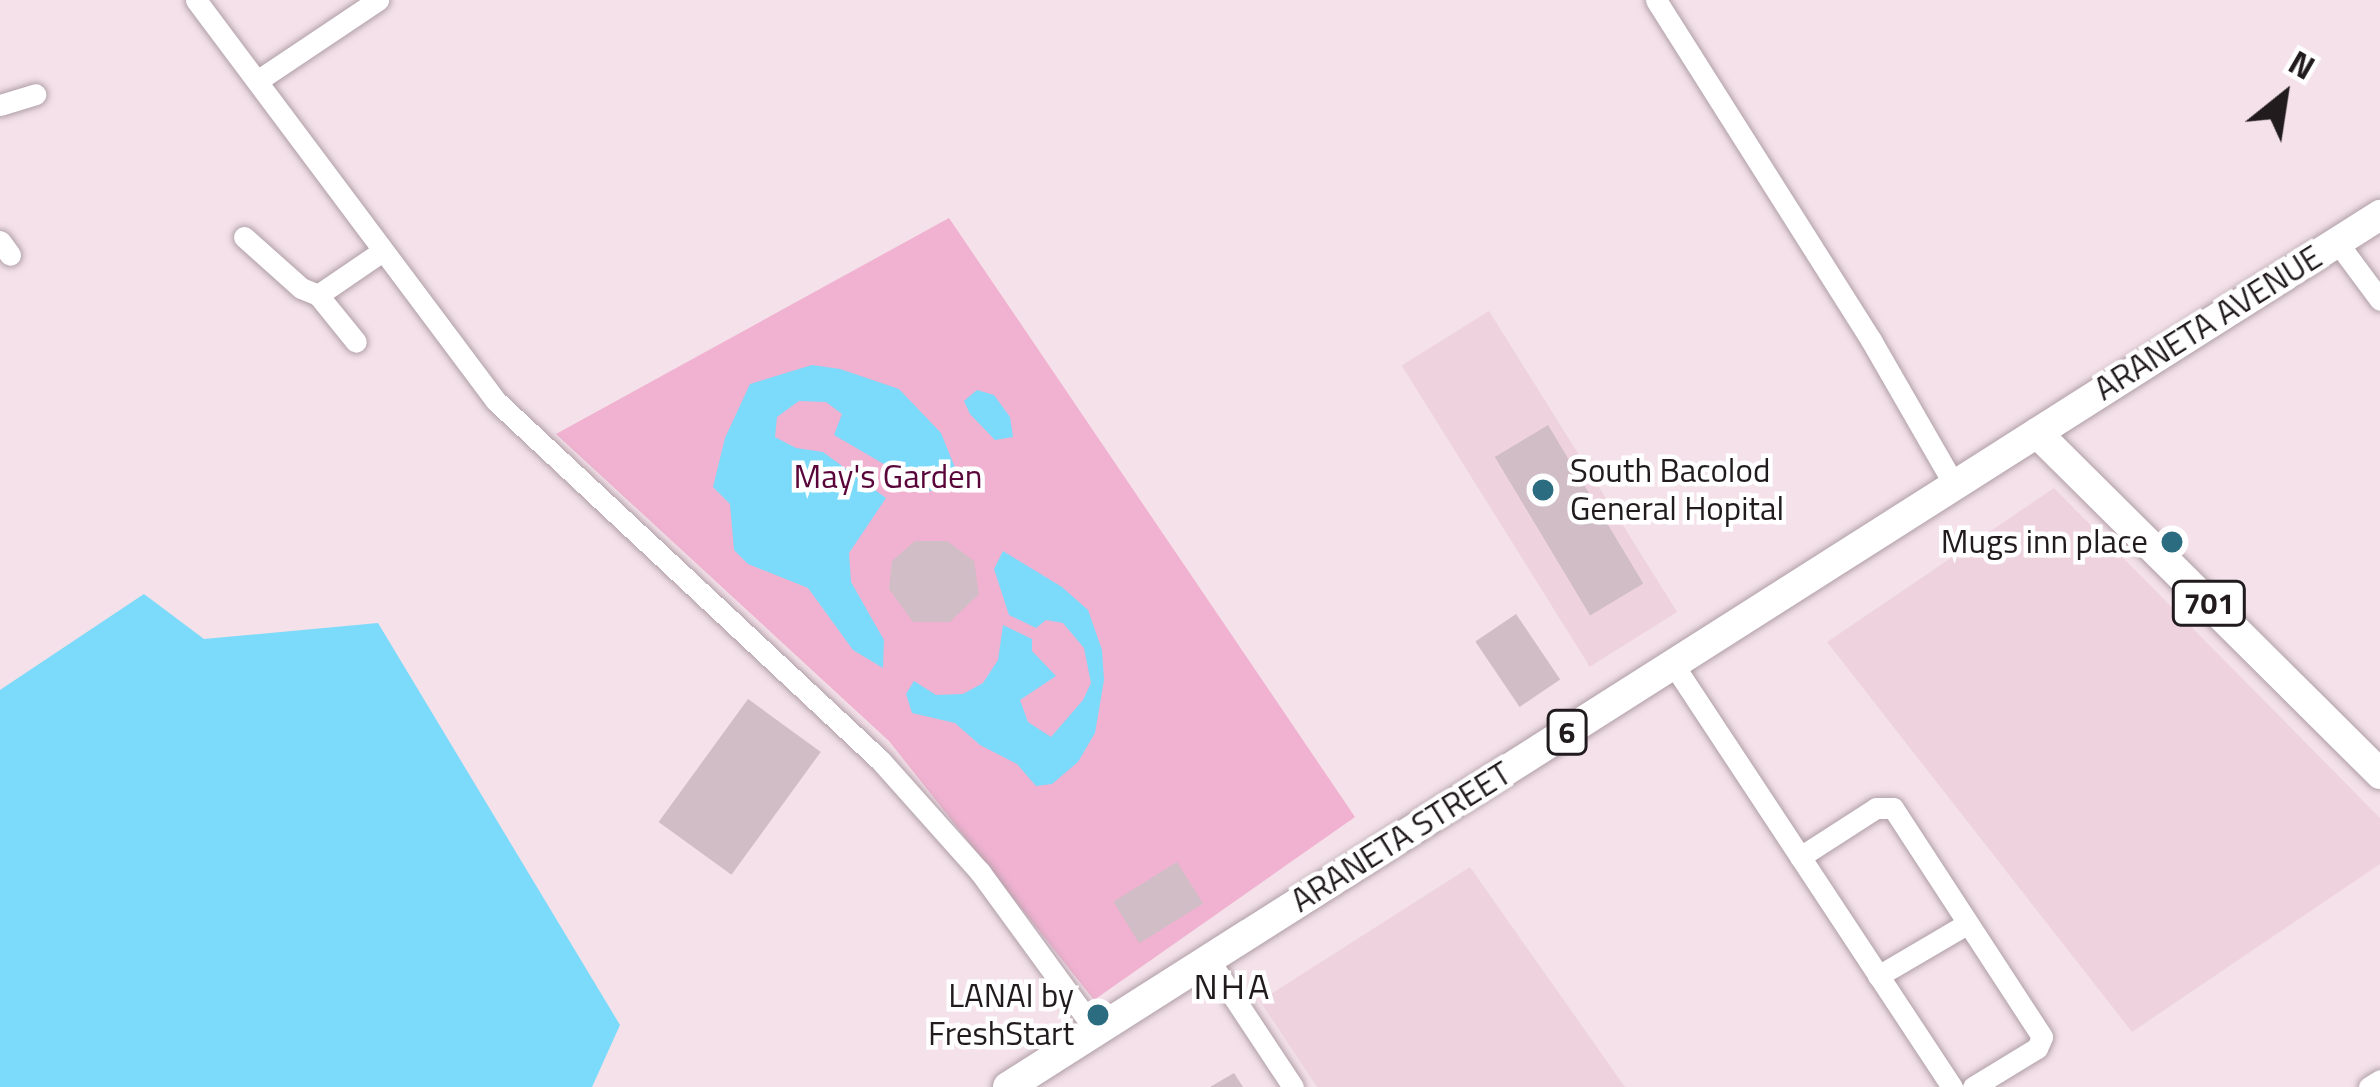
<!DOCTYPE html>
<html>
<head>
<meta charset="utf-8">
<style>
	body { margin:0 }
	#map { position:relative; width:2380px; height:1087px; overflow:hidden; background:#f4e1e9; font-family:"Titillium Web",sans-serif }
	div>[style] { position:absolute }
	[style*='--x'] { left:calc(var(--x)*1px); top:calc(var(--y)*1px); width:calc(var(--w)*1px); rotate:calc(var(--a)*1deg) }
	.built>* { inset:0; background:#eed3df; transform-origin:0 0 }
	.green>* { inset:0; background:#f0b2d0 }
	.water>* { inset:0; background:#7cdafa }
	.building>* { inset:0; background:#d0bdc6; transform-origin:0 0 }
	.roads { filter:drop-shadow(0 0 3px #b09fa7) drop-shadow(0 0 3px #b09fa7) }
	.minor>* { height:21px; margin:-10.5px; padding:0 10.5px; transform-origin:10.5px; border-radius:10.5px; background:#fff }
	.primary>* { height:30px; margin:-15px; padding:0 15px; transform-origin:15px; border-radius:15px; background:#fff }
	.dots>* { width:33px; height:33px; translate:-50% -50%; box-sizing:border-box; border:6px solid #fff; border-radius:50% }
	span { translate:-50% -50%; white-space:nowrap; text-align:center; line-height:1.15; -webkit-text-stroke:9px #fff; paint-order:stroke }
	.shield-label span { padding:3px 9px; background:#fff; border:3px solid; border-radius:9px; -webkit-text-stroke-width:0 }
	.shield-label { font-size:30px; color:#211b1e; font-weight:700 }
	.street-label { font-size:33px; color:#211b1e }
	.poi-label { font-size:33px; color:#211b1e }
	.left { translate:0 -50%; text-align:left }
	.right { translate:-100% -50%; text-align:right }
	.park-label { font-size:33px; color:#59053a }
	.neighbourhood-label { font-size:36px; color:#211b1e; letter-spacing:3px }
	.north { position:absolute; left:2224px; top:36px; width:120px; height:120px; -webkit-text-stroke:9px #fff; paint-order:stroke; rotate:30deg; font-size:33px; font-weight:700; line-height:48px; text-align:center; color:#211b1e }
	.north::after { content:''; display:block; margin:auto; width:42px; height:54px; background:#211b1e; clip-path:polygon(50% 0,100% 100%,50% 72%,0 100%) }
</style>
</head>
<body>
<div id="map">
	<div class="built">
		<div style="left:1489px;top:311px;width:355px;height:103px;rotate:58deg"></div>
		<div style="clip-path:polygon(2054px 488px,2380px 818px,2380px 864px,2132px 1032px,1827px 642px)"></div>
		<div style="clip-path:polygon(1470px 867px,1625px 1087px,1317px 1087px,1260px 1001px)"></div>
	</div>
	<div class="green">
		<div style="clip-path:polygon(949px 218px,1355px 817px,1094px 1000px,889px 741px,556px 434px)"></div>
	</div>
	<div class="water">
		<div style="clip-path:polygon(812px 365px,840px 369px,899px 389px,941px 433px,964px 490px,930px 491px,834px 435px,842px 414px,826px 402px,799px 401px,777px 417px,775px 437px,796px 448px,823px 452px,886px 498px,849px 553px,851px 582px,884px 640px,883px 668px,853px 650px,808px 588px,748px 564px,734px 550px,730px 504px,713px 487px,725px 438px,750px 384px)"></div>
		<div style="clip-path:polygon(977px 390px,994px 395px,1010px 417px,1013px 437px,995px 440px,970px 414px,964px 401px)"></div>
		<div style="clip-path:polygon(1003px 551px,1062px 587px,1088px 610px,1102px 650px,1104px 680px,1095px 733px,1078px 762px,1052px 784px,1036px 786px,1017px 764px,980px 745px,955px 723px,912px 713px,906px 694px,914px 681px,936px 695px,963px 694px,983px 683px,998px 660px,1003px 625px,1032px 639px,1032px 651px,1056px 676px,1020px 700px,1028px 722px,1051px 737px,1083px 700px,1091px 683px,1084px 648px,1063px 623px,1046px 620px,1036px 628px,1009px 615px,994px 569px)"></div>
		<div style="clip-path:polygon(144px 594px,204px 639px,378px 623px,620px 1025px,592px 1087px,0 1087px,0 690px)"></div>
	</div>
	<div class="building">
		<div style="left:1548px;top:425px;width:185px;height:62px;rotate:59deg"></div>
		<div style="clip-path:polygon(915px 541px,947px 541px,974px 561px,979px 594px,950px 622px,913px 622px,889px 589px,892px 561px)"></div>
		<div style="left:1516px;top:614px;width:79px;height:49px;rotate:56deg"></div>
		<div style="left:748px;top:699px;width:90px;height:152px;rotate:36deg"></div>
		<div style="left:1177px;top:862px;width:49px;height:75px;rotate:58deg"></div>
		<div style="clip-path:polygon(1234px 1073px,1243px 1087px,1210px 1087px)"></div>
	</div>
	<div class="roads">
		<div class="minor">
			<div style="--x:196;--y:0;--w:501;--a:53.2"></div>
			<div style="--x:496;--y:401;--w:527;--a:43.08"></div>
			<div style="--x:881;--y:761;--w:149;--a:48.3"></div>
			<div style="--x:980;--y:872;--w:197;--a:53.9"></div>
			<div style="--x:1656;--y:0;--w:402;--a:57.7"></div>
			<div style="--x:1871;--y:340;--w:168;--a:60.1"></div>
			<div style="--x:257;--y:81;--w:146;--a:-33.8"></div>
			<div style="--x:0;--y:105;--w:37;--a:-17"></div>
			<div style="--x:244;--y:237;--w:76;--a:41.8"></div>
			<div style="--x:301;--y:288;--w:18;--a:22"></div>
			<div style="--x:318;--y:295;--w:60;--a:51"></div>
			<div style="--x:0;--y:241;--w:17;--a:54"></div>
			<div style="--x:2337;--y:242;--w:72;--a:53.4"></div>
			<div style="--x:318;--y:295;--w:76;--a:-34.3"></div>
			<div style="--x:1673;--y:664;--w:507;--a:56.59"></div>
			<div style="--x:1800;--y:857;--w:90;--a:-32.8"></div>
			<div style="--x:1876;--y:808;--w:17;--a:0"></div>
			<div style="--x:1893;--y:808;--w:273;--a:56.9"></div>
			<div style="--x:2042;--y:1037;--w:12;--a:114"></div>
			<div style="--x:2037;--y:1048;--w:75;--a:148.6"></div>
			<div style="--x:1209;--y:960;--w:152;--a:56.5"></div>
			<div style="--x:1878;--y:976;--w:101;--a:-30.4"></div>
			<div style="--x:2369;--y:1087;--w:13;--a:-32"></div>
		</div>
		<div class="primary">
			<div style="--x:2037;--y:433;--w:484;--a:44.8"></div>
			<div style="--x:1008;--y:1087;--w:1626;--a:-32.44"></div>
		</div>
	</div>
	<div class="dots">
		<div style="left:1543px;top:490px;background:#2c6c80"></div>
		<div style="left:2172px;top:542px;background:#2c6c80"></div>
		<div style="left:1098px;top:1015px;background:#2c6c80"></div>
	</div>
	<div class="shield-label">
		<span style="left:2209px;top:603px">701</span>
		<span style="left:1567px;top:732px">6</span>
	</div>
	<div class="street-label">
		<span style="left:2208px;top:323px;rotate:-32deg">ARANETA AVENUE</span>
		<span style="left:1401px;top:837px;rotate:-32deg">ARANETA STREET</span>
	</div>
	<div class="poi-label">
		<span class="left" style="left:1570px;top:490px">South Bacolod<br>General Hopital</span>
		<span class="right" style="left:2148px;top:542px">Mugs inn place</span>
		<span class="right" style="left:1074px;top:1015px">LANAI by<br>FreshStart</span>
	</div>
	<div class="park-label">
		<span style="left:888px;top:477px">May's Garden</span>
	</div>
	<div class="neighbourhood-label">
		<span style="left:1233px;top:986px">NHA</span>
	</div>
	<div class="north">N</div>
</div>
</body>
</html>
